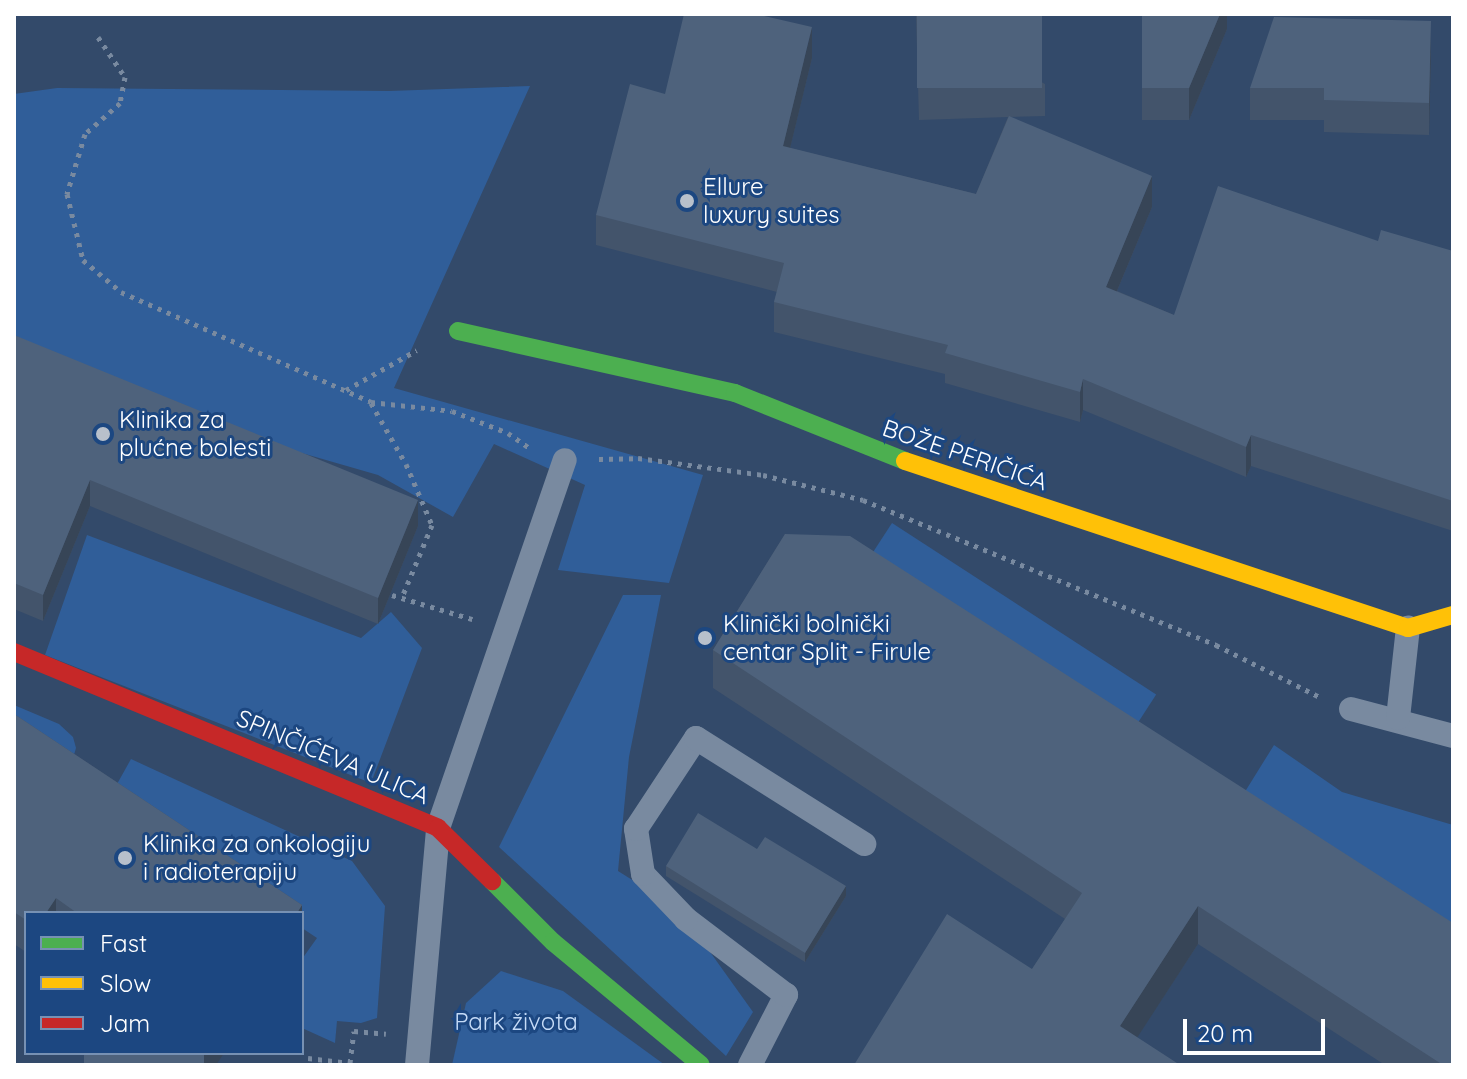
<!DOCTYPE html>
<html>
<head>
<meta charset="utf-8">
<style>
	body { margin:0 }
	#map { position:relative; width:1467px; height:1079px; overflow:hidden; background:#334a6a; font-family:Quicksand,sans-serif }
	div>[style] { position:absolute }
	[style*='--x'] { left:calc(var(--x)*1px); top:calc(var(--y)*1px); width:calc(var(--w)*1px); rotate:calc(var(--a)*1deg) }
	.green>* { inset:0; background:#305e99; transform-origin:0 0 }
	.path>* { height:5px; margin-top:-2.5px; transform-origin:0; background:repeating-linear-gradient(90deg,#798aa0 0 4px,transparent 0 10px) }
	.lane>* { height:24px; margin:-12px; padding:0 12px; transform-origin:12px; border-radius:12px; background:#798aa0 }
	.fast>* { height:18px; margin:-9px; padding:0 9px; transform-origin:9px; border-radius:9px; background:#4caf50 }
	.slow>* { height:18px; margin:-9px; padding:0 9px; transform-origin:9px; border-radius:9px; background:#ffc107 }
	.jam>* { height:18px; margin:-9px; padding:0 9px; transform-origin:9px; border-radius:9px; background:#c62828 }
	.wall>* { inset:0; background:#43546b }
	.shaded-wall>* { inset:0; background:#374557 }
	.building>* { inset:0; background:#4e627c; transform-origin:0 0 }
	.dots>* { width:22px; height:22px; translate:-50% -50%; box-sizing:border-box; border:4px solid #1c4781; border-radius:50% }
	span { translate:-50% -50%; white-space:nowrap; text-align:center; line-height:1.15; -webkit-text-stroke:6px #1c4781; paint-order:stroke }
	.poi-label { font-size:24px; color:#fff }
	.left { translate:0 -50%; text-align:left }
	.street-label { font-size:24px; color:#fff }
	.park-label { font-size:24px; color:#c5dbf7 }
	.frame { position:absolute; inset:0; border:16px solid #fff; pointer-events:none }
	.legend { position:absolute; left:24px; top:911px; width:280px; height:144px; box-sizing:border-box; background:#1c4781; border:2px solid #7791b3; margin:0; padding:10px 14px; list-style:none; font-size:24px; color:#fff }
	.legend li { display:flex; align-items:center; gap:16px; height:40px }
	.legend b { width:40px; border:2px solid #7791b3 }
	.scale { position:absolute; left:1183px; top:1019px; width:142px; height:36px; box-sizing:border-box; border:4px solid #fff; border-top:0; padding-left:10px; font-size:24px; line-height:28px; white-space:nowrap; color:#fff; -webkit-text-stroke:6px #1c4781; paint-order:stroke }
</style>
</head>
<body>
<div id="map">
	<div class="green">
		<div style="clip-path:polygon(530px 86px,394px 388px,703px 475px,669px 583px,558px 570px,585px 485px,494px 444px,453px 517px,378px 475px,211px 427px,14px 351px,14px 94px,57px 88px,389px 91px)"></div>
		<div style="left:892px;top:523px;width:315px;height:66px;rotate:33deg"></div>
		<div style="clip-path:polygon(87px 535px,361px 638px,391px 612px,422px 648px,371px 783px,45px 655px)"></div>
		<div style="clip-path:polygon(623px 595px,661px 595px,629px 757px,618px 871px,680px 910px,753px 1012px,726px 1056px,499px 847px)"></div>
		<div style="clip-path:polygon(14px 705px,59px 724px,73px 737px,76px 748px,67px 779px,14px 744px)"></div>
		<div style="clip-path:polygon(1274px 745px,1342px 792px,1453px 825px,1453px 954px,1233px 811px)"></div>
		<div style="clip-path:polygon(131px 759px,352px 861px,385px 906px,377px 1018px,361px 1023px,337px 1021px,335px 1043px,302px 1028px,302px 959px,317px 938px,302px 928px,302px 913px,107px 802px)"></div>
		<div style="clip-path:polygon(501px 971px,563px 991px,665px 1065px,452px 1065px,466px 1003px)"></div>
	</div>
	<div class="path">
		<div style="--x:98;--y:37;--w:48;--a:56"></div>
		<div style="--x:125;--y:77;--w:26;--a:101"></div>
		<div style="--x:120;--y:103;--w:47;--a:138.5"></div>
		<div style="--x:85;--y:134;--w:63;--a:106.7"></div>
		<div style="--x:67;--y:194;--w:68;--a:76.4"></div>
		<div style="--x:83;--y:260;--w:50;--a:40.1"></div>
		<div style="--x:121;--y:292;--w:273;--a:23.7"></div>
		<div style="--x:371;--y:402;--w:81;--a:6.3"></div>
		<div style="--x:452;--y:411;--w:60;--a:21.4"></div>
		<div style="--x:508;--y:433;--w:28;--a:35"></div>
		<div style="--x:346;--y:390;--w:81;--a:-29.4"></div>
		<div style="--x:371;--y:403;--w:70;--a:60.2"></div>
		<div style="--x:406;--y:464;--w:66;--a:66.9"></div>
		<div style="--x:432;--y:525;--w:78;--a:112.6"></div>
		<div style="--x:599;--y:459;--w:39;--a:-1"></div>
		<div style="--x:638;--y:458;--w:126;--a:7.7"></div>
		<div style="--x:763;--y:475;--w:103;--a:14"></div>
		<div style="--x:863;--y:500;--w:382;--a:22.3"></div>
		<div style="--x:1216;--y:645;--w:116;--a:26.6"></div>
		<div style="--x:392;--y:595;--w:84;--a:16.7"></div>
		<div style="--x:308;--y:1058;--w:42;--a:6.8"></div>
		<div style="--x:350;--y:1063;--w:32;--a:-83"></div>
		<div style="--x:354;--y:1031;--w:32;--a:5"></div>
	</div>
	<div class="lane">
		<div style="--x:1351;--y:709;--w:106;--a:14.8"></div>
		<div style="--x:1398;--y:718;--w:91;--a:-83.7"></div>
		<div style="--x:417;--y:1065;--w:238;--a:-84.9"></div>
		<div style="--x:438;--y:828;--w:389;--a:-71"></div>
		<div style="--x:750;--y:1065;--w:79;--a:-62.8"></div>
		<div style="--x:786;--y:995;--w:126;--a:-142.8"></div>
		<div style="--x:686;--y:919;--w:62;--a:-133.7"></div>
		<div style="--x:643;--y:874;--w:46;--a:-98.8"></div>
		<div style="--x:636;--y:829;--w:109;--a:-56.6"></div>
		<div style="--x:696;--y:738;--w:199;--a:32.2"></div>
	</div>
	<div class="fast">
		<div style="--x:458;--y:331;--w:284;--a:12.6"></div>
		<div style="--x:735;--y:393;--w:183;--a:21.8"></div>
		<div style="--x:492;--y:881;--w:86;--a:45"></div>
		<div style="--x:553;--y:942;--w:192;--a:39.7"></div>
	</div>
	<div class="slow">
		<div style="--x:905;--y:461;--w:530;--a:18.37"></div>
		<div style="--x:1408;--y:628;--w:47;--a:-16.1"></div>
	</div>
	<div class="jam">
		<div style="--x:14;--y:652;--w:459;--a:22.5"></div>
		<div style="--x:438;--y:828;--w:76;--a:44.5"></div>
	</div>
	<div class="wall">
		<div style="clip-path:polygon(916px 14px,1045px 84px,1045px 116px,1009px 117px,1152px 207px,1117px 291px,1174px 315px,1378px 241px,1453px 251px,1453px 531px,1251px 466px,1246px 477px,1083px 410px,1080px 422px,945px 383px,945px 374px,774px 332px,774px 302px,777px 292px,596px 245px,596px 215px,665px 94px,812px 58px,790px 148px,976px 194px,1008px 117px,919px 120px)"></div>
		<div style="clip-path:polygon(1142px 14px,1227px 14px,1227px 29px,1189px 120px,1142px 120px)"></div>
		<div style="clip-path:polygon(1431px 53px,1429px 135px,1324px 132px,1324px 120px,1250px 120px,1250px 88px)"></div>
		<div style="clip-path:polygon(14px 335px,418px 526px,378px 624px,90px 506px,43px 621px,14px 609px)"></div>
		<div style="clip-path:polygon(785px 534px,1453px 1065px,1385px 1065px,1198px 944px,1137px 1037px,1032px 969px,1065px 919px,713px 688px,713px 650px)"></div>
		<div style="clip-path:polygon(14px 714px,302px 905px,302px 937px,302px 913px,26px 913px,26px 952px,14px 944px)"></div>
		<div style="clip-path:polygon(757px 849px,846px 896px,805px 962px,666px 876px,666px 866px)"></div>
	</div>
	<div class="shaded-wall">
		<div style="clip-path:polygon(1220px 14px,1227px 14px,1227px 29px,1189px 120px,1189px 88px)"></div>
		<div style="clip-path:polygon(1431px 21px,1431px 53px,1429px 135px,1429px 103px)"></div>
		<div style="clip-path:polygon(812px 27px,812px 58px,783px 177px,783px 146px)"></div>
		<div style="clip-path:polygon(1152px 176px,1152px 207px,1106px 317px,1106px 287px)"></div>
		<div style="clip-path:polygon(1083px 379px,1083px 410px,1080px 422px,1080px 392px)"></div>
		<div style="clip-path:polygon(1251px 435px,1251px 466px,1246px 477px,1246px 447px)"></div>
		<div style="clip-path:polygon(90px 480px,90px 506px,43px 621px,43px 595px)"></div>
		<div style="clip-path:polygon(418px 500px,418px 526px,378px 624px,378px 598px)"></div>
		<div style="clip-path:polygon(846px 886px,846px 896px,805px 962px,805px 953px)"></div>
		<div style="clip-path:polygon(56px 898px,56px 913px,46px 913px)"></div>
		<div style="clip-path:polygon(302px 905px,302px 937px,302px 913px,297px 913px)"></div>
		<div style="clip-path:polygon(1198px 906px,1198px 944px,1120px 1064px,1120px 1026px)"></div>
		<div style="clip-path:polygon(204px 1053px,224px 1053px,216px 1065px,196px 1065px)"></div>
	</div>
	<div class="building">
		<div style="clip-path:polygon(684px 14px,756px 14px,812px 27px,783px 146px,976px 194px,1009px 116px,1152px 176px,1106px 287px,1174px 315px,1218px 186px,1378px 241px,1381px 230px,1453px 251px,1453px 501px,1251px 435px,1246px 447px,1083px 379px,1080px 392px,945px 353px,948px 345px,774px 302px,784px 263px,596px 215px,630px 84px,665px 94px)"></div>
		<div style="left:917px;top:14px;width:125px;height:74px"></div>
		<div style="clip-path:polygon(1142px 14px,1220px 14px,1189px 88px,1142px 88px)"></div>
		<div style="clip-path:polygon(1274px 17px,1431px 21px,1429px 103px,1324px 100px,1324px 88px,1250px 88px)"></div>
		<div style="clip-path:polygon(14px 335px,418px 500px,378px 598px,90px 480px,43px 595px,14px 583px)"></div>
		<div style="clip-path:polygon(785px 534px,850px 536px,1453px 923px,1453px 1065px,1443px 1065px,1198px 906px,1120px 1026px,1180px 1065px,854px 1065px,947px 914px,1032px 969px,1082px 893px,713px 650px)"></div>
		<div style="clip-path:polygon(14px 714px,302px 905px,297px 913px,77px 913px,56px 898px,46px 913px,26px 913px,26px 920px,14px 912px)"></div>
		<div style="clip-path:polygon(698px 813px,757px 849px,765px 837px,846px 886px,805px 953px,666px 866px)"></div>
		<div style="left:84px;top:1053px;width:120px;height:14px"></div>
	</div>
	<div class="dots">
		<div style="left:687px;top:201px;background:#b8c0cb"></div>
		<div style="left:103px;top:434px;background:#b8c0cb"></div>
		<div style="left:705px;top:638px;background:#b8c0cb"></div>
		<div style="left:125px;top:858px;background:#b8c0cb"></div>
	</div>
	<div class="poi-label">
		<span class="left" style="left:703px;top:201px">Ellure<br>luxury suites</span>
		<span class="left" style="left:119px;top:434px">Klinika za<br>plućne bolesti</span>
		<span class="left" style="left:723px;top:638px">Klinički bolnički<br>centar Split - Firule</span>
		<span class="left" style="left:143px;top:858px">Klinika za onkologiju<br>i radioterapiju</span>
	</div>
	<div class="street-label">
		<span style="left:965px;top:455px;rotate:19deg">BOŽE PERIČIĆA</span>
		<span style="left:333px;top:757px;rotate:23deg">SPINČIĆEVA ULICA</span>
	</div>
	<div class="park-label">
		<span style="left:516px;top:1022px">Park života</span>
	</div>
	<div class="frame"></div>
	<ul class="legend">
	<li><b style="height:10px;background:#4caf50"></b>Fast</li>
	<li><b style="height:10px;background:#ffc107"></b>Slow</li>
	<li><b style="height:10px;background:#c62828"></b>Jam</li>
	</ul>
	<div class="scale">20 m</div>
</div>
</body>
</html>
